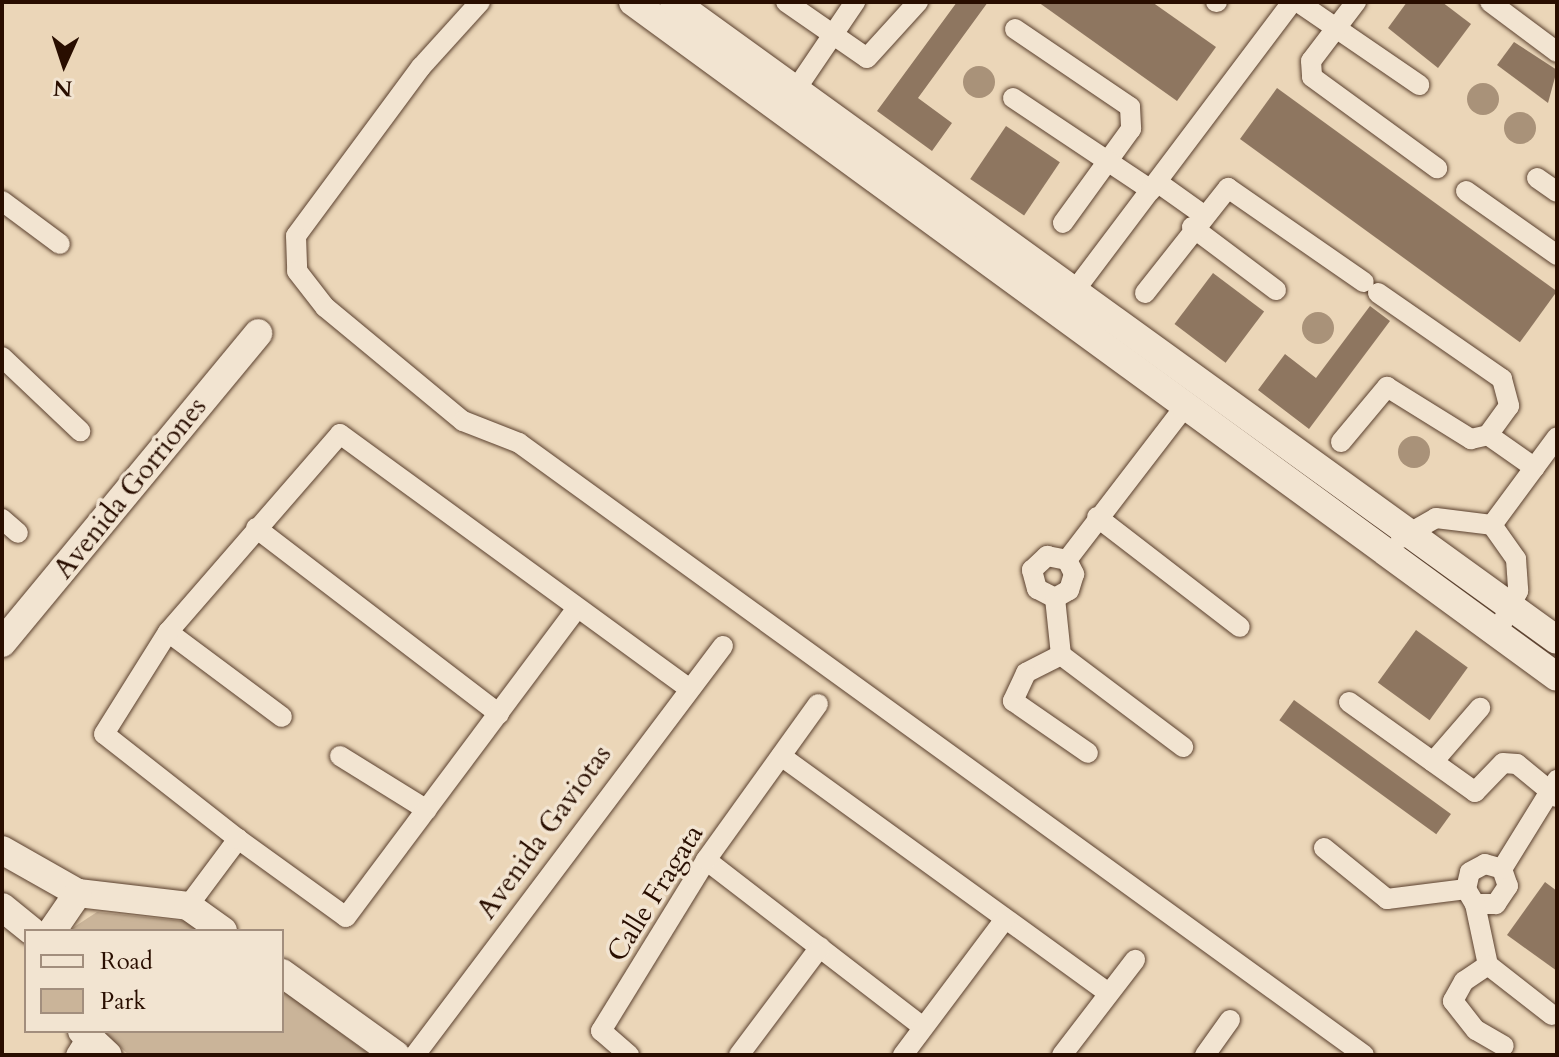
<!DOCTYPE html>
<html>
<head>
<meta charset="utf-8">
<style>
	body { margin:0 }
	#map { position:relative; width:1559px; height:1057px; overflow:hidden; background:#ebd6b8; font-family:Cardo,serif }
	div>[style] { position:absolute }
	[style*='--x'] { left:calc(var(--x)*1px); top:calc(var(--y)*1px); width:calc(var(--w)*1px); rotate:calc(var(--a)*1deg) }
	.green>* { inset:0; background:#cab499 }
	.water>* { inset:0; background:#a99279 }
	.round { border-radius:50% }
	.building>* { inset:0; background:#8e7660; transform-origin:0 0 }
	.roads { filter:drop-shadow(0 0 2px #5a402e) drop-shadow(0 0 2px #5a402e) }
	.street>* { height:20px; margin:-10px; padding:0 10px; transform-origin:10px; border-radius:10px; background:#f2e4d1 }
	.secondary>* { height:28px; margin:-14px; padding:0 14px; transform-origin:14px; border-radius:14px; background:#f2e4d1 }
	span { translate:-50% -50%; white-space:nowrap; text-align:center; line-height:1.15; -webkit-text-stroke:7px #f2e4d1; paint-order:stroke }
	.street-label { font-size:28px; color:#290e00 }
	.frame { position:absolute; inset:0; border:4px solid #290e00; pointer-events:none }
	.legend { position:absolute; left:24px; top:929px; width:260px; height:104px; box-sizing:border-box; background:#f2e4d1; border:2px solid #a28e7d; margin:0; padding:10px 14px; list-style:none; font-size:24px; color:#290e00 }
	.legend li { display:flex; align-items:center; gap:16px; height:40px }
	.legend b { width:40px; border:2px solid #a28e7d }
	.north { position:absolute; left:24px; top:24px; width:80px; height:80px; -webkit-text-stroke:6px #f2e4d1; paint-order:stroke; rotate:183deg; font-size:22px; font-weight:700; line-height:32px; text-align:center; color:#290e00 }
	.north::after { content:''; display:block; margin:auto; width:28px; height:36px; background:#290e00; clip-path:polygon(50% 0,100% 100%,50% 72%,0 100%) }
</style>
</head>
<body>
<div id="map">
	<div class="green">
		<div style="clip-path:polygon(97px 912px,192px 922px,204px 931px,68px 931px)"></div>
		<div style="clip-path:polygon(282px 989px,370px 1055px,129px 1055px,102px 1031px,282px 1031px)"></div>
	</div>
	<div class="water">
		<div class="round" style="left:963px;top:66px;width:32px;height:32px"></div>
		<div class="round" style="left:1467px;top:83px;width:32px;height:32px"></div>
		<div class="round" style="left:1504px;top:112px;width:32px;height:32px"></div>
		<div class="round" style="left:1302px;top:312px;width:32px;height:32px"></div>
		<div class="round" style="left:1398px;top:436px;width:32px;height:32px"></div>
	</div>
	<div class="building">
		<div style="clip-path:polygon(957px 2px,988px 2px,918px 98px,952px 123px,932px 151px,877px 111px)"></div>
		<div style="clip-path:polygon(1038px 2px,1152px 2px,1216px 47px,1177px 101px)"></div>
		<div style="clip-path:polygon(1407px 2px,1442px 2px,1471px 24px,1438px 68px,1388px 28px)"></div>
		<div style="clip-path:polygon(1514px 42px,1557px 70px,1548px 103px,1497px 65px)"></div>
		<div style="left:1277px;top:88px;width:346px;height:63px;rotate:36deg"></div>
		<div style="left:1006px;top:126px;width:65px;height:64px;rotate:34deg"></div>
		<div style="left:1213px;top:273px;width:64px;height:64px;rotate:37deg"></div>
		<div style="clip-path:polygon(1370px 306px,1390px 321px,1309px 429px,1258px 390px,1285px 354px,1316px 378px)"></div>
		<div style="left:1416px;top:630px;width:64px;height:65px;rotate:36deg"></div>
		<div style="left:1294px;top:700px;width:194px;height:25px;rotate:36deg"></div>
		<div style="clip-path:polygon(1545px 882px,1557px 891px,1557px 971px,1507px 935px)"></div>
	</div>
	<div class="roads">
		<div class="street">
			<div style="--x:480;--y:2;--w:88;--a:132.2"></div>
			<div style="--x:421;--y:67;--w:210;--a:126.5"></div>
			<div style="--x:296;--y:236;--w:35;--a:88"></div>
			<div style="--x:297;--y:271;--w:46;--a:52.1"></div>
			<div style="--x:325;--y:307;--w:179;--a:39.6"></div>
			<div style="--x:463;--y:421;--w:60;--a:21.4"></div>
			<div style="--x:519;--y:443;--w:1043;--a:35.91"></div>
			<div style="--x:786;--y:2;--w:98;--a:34.7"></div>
			<div style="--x:867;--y:58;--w:76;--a:-47.7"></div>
			<div style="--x:1216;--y:2;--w:1;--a:0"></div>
			<div style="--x:1298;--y:2;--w:147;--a:34.4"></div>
			<div style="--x:1356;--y:2;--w:74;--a:127.3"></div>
			<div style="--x:1311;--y:61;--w:16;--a:86"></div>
			<div style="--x:1312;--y:77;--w:155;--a:36.1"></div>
			<div style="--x:1490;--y:2;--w:84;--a:36.7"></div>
			<div style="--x:1015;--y:29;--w:139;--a:34.1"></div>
			<div style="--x:1130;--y:107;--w:22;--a:87"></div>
			<div style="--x:1131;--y:129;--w:116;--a:125.9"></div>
			<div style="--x:1013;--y:98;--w:166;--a:33.7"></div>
			<div style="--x:788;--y:101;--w:120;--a:-55.9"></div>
			<div style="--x:1537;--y:178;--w:24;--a:35"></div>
			<div style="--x:1157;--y:182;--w:55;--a:35.4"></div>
			<div style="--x:1466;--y:191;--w:111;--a:35.1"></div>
			<div style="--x:2;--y:201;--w:72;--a:36.6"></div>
			<div style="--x:1192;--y:227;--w:105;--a:36.9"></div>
			<div style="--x:1145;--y:293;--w:134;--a:-51.7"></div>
			<div style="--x:1228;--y:188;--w:165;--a:34.7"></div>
			<div style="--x:1378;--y:293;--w:151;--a:34.7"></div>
			<div style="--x:1502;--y:379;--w:28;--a:75"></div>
			<div style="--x:1509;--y:406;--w:36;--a:126"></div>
			<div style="--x:1066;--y:302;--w:376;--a:-53"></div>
			<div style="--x:2;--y:357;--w:108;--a:43.5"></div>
			<div style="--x:1341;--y:442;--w:72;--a:-50.1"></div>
			<div style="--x:1387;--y:387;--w:99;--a:31.8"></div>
			<div style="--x:1471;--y:439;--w:17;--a:-13"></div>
			<div style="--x:1488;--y:435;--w:57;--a:35.1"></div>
			<div style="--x:1097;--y:517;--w:180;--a:37.6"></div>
			<div style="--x:2;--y:519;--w:21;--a:41"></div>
			<div style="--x:1492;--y:525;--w:109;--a:-53.5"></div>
			<div style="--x:256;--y:528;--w:306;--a:37.4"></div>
			<div style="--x:1401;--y:538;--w:40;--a:-29.7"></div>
			<div style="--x:1436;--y:518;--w:56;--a:7.1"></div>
			<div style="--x:1492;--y:525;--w:42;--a:54.8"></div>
			<div style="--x:1516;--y:559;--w:32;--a:86"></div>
			<div style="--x:1518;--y:591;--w:47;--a:116.6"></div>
			<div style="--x:1047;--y:556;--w:20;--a:11"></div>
			<div style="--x:1067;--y:560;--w:16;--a:63"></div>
			<div style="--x:1074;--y:574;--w:17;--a:107"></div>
			<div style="--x:1069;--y:590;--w:16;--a:150"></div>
			<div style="--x:1055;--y:598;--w:20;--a:-153"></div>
			<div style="--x:1037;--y:589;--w:20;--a:-105"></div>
			<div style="--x:1032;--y:570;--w:21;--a:-43"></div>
			<div style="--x:1067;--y:560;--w:195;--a:-52.5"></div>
			<div style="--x:1055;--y:598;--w:57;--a:84"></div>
			<div style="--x:1061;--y:655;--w:153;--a:37"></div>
			<div style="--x:168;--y:632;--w:142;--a:36.7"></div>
			<div style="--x:1061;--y:655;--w:39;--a:153"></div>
			<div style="--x:1026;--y:673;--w:31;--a:115"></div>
			<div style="--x:1013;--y:701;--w:91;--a:34.7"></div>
			<div style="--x:1349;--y:702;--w:155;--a:35.5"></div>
			<div style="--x:1475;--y:792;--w:40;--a:-46"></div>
			<div style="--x:1503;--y:763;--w:14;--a:4"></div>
			<div style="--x:1517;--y:764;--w:52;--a:39.5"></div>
			<div style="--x:340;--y:756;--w:102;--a:31.8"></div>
			<div style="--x:781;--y:756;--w:404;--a:35.9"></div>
			<div style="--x:1433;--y:762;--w:72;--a:-49"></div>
			<div style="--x:238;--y:839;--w:133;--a:35.8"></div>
			<div style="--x:346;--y:917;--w:382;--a:-53.2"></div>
			<div style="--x:1324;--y:848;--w:81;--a:39"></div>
			<div style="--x:1387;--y:899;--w:80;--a:-7.2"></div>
			<div style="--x:706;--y:860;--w:274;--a:37.6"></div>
			<div style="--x:1485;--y:864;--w:18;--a:16"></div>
			<div style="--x:1502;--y:869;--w:18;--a:71"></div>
			<div style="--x:1508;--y:886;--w:22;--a:124"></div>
			<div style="--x:1496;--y:904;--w:21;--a:180"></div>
			<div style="--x:1475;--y:904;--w:17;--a:-121"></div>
			<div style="--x:1466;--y:889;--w:17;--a:-77"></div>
			<div style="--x:1470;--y:872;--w:17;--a:-28"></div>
			<div style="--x:1502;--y:869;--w:105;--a:-58.3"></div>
			<div style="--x:1475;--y:904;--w:62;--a:78"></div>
			<div style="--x:1488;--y:965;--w:81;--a:38"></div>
			<div style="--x:188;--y:906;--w:84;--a:-53.3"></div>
			<div style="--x:238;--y:839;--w:170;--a:-141.9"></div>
			<div style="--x:104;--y:734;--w:120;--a:-57.9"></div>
			<div style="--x:168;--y:632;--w:262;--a:-49"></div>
			<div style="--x:340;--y:434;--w:428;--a:36.1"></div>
			<div style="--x:1488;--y:965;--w:29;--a:146"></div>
			<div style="--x:1464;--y:981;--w:23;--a:119"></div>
			<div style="--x:1453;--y:1001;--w:37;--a:52"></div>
			<div style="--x:1476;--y:1030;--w:32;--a:30"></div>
			<div style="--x:76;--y:1055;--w:19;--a:-58"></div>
			<div style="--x:415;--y:1055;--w:512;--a:-53.02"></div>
			<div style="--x:629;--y:1055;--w:37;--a:-139"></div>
			<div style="--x:601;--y:1031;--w:201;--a:-58.4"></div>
			<div style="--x:706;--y:860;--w:192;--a:-54.3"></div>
			<div style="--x:739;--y:1055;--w:135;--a:-53.1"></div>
			<div style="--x:903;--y:1055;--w:170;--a:-53.1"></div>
			<div style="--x:1062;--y:1055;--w:120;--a:-52.5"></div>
			<div style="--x:1205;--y:1055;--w:43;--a:-54.5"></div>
		</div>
		<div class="secondary">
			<div style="--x:633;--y:2;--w:1144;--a:36.15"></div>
			<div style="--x:674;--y:2;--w:1089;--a:35.85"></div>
			<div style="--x:2;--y:643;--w:402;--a:-50.4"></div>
			<div style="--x:2;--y:850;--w:87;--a:29.5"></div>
			<div style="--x:78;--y:893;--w:111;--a:6.7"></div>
			<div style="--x:188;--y:906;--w:43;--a:35.5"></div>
			<div style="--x:2;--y:907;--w:38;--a:39"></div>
			<div style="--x:52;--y:931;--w:46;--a:-55.6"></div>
			<div style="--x:282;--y:973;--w:140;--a:35.7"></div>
			<div style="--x:82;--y:1031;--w:35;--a:43"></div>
		</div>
	</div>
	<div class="street-label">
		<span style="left:130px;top:488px;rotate:-51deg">Avenida Gorriones</span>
		<span style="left:544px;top:832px;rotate:-54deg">Avenida Gaviotas</span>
		<span style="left:655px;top:893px;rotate:-58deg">Calle Fragata</span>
	</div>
	<div class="frame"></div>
	<ul class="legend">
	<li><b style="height:10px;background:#f2e4d1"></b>Road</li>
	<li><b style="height:22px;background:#cab499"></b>Park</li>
	</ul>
	<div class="north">N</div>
</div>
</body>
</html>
